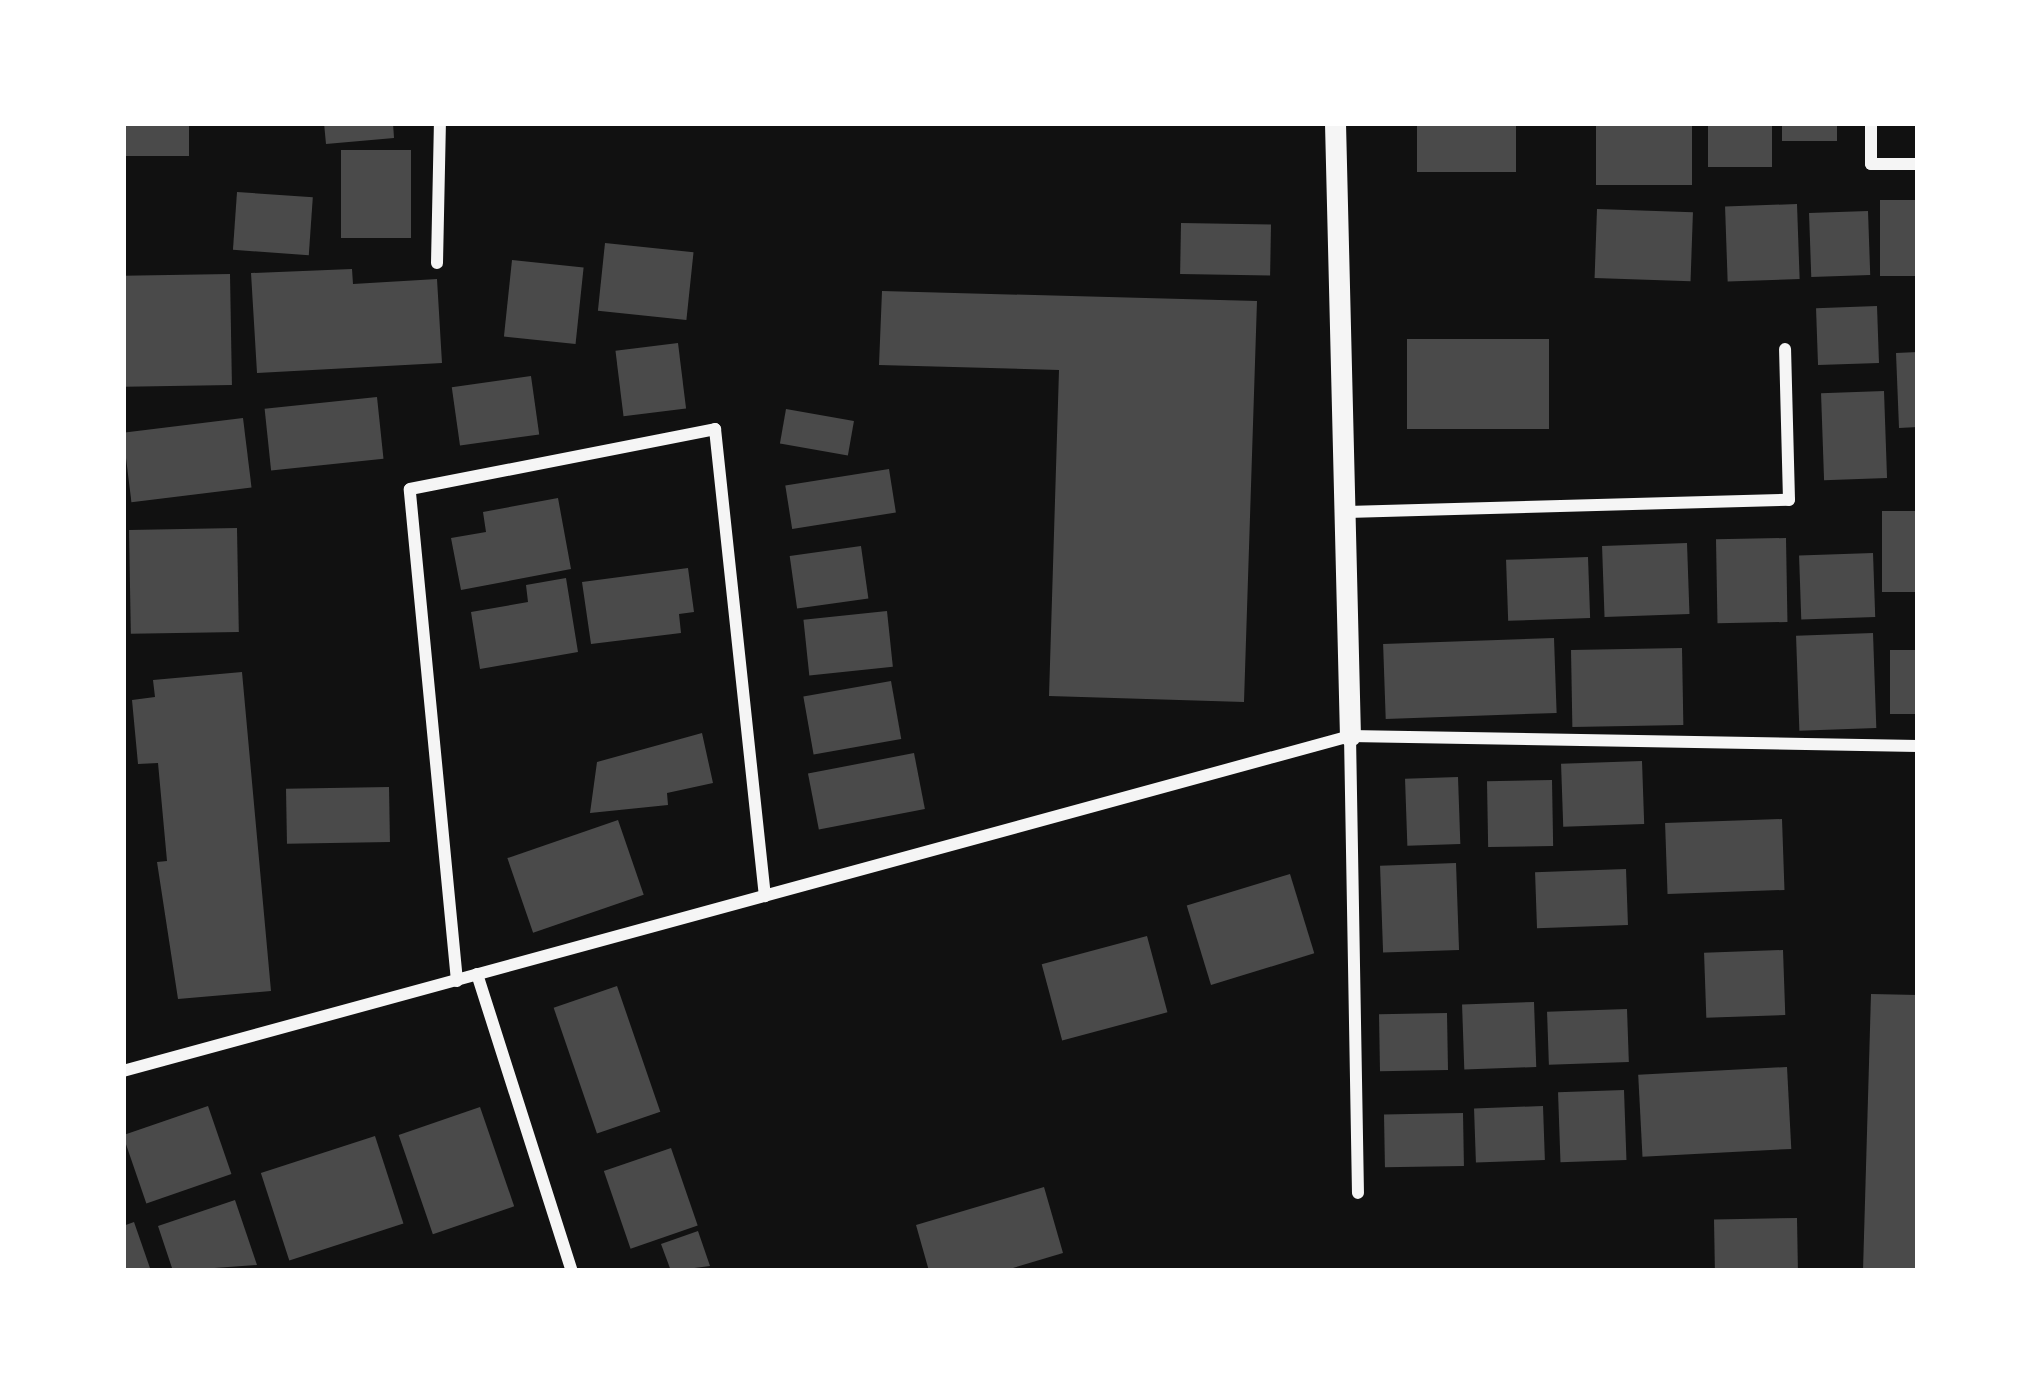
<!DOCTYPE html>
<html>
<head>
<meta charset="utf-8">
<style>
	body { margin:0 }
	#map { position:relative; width:2041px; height:1394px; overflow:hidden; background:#111; font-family:"Sofia Sans Condensed",sans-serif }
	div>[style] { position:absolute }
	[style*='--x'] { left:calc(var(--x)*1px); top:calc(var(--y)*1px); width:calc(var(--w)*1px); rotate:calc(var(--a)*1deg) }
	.building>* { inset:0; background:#4a4a4a; transform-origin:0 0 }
	.minor>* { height:12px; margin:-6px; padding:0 6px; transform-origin:6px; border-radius:6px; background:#f5f5f5 }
	.tertiary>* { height:21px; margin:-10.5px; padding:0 10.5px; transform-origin:10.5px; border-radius:10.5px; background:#f5f5f5 }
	span { translate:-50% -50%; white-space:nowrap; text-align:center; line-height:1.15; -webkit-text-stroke:10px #fff; paint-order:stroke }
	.frame { position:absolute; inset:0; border:126px solid #fff; pointer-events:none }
</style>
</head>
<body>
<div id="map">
	<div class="building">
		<div style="left:123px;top:123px;width:66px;height:33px"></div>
		<div style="clip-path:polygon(324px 123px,393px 123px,394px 138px,326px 144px)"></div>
		<div style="left:1417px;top:123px;width:99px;height:49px"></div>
		<div style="left:1596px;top:123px;width:96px;height:62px"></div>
		<div style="left:1708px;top:123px;width:64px;height:44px"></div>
		<div style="left:1782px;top:123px;width:55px;height:18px"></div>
		<div style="left:341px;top:150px;width:70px;height:88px"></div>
		<div style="left:237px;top:192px;width:76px;height:58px;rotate:4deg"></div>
		<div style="left:1918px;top:200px;width:76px;height:38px;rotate:90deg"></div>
		<div style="left:1797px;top:204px;width:75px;height:72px;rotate:88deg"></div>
		<div style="left:1597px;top:209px;width:96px;height:69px;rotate:2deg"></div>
		<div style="left:1868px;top:211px;width:64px;height:59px;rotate:88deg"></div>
		<div style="left:1181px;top:223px;width:90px;height:51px;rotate:1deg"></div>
		<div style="left:605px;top:243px;width:89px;height:68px;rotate:6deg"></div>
		<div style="left:512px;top:260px;width:72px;height:77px;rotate:6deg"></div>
		<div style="clip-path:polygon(352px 269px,353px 284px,437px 279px,442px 363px,257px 373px,251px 273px)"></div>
		<div style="left:230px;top:274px;width:111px;height:107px;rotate:89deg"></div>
		<div style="clip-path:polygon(882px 291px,1257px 301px,1244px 702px,1049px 696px,1059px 370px,879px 365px)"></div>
		<div style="left:1877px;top:306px;width:57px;height:61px;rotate:88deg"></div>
		<div style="left:1407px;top:339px;width:142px;height:90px"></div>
		<div style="left:678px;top:343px;width:66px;height:63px;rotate:83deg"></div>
		<div style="clip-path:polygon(1918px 352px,1918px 427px,1899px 428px,1896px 353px)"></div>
		<div style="left:531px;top:376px;width:59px;height:80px;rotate:82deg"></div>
		<div style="left:1884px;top:391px;width:87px;height:63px;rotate:88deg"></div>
		<div style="left:377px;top:397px;width:62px;height:113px;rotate:84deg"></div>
		<div style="left:786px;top:409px;width:69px;height:35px;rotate:10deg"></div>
		<div style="left:243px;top:418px;width:70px;height:121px;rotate:83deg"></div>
		<div style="left:889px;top:469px;width:44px;height:105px;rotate:81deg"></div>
		<div style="clip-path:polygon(558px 498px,571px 569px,461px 590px,451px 538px,486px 532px,483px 512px)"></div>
		<div style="left:1918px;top:511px;width:81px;height:36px;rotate:90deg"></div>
		<div style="left:237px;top:528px;width:104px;height:108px;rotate:89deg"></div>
		<div style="left:1786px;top:538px;width:84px;height:70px;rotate:89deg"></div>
		<div style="left:1687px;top:543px;width:71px;height:85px;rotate:88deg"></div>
		<div style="left:861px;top:546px;width:53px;height:72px;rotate:82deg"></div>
		<div style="left:1873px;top:553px;width:64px;height:74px;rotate:88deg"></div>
		<div style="left:1588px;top:557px;width:61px;height:82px;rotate:88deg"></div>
		<div style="clip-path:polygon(688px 568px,694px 612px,679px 614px,681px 633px,591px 644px,582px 582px)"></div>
		<div style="clip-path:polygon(566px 578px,578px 652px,480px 669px,471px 612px,528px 602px,526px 585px)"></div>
		<div style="left:887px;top:611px;width:56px;height:84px;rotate:84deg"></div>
		<div style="left:1873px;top:633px;width:95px;height:77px;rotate:88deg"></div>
		<div style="left:1554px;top:638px;width:75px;height:171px;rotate:88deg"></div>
		<div style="left:1682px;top:648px;width:77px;height:111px;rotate:89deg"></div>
		<div style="left:1918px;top:650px;width:64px;height:28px;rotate:90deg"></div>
		<div style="clip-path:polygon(242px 672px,271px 991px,178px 999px,157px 862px,167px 861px,158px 763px,138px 764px,132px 700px,155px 697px,153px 680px)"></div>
		<div style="left:891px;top:681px;width:59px;height:89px;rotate:80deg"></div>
		<div style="clip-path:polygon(702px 733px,713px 783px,667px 793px,668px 805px,590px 813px,597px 762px)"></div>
		<div style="left:914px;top:753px;width:57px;height:108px;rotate:79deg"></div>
		<div style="left:1642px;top:761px;width:63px;height:81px;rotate:88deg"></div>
		<div style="left:1458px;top:777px;width:67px;height:53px;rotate:88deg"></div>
		<div style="left:1552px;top:780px;width:66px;height:65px;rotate:89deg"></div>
		<div style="left:389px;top:787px;width:55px;height:103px;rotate:89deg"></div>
		<div style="left:1782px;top:819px;width:71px;height:117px;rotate:88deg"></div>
		<div style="left:618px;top:820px;width:79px;height:117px;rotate:71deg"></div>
		<div style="left:1456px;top:863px;width:87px;height:76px;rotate:88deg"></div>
		<div style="left:1626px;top:869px;width:56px;height:91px;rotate:88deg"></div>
		<div style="left:1290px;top:874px;width:83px;height:108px;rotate:73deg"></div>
		<div style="left:1147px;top:936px;width:79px;height:109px;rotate:75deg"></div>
		<div style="left:1783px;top:950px;width:65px;height:79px;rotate:88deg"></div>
		<div style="left:617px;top:986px;width:133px;height:67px;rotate:71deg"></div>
		<div style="clip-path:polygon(1871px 994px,1918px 995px,1918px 1271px,1863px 1271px)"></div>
		<div style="left:1534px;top:1002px;width:65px;height:72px;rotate:88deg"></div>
		<div style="left:1627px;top:1009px;width:53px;height:80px;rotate:88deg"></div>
		<div style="left:1447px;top:1013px;width:57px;height:68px;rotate:89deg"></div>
		<div style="left:1787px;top:1067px;width:82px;height:149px;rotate:87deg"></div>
		<div style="left:1624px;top:1090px;width:70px;height:66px;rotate:88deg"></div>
		<div style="left:208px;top:1106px;width:72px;height:90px;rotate:71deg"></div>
		<div style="left:1543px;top:1106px;width:54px;height:69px;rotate:88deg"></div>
		<div style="left:480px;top:1107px;width:105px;height:86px;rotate:71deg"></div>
		<div style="left:1463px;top:1113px;width:53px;height:79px;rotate:89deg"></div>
		<div style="left:375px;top:1136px;width:92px;height:120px;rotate:72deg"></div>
		<div style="left:671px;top:1148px;width:82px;height:71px;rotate:71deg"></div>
		<div style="clip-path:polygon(1044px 1187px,1063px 1253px,1003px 1271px,929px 1271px,916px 1225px)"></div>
		<div style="clip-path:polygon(235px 1200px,257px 1265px,173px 1271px,158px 1226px)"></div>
		<div style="left:1797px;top:1218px;width:53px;height:83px;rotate:89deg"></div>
		<div style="clip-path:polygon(134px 1222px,151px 1271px,123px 1271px,123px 1226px)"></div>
		<div style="clip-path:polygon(698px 1231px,710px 1266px,671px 1271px,661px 1244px)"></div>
	</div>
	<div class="minor">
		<div style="--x:1871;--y:123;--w:41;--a:90"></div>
		<div style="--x:1871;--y:164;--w:47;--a:0"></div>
		<div style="--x:437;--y:263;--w:140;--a:-88.8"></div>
		<div style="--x:1347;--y:512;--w:442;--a:-1.6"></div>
		<div style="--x:1789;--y:500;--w:151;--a:-91.5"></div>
		<div style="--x:1350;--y:736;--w:457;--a:89"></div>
		<div style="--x:477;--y:974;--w:312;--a:72.3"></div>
		<div style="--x:457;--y:981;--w:494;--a:-95.5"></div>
		<div style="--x:410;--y:489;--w:311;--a:-11.1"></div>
		<div style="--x:715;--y:429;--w:470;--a:83.9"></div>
		<div style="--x:123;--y:1071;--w:1272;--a:-15.27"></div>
		<div style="--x:1350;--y:736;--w:568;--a:1.01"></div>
	</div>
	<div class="tertiary">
		<div style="--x:1335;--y:123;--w:613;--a:88.6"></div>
	</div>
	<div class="frame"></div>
</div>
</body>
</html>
